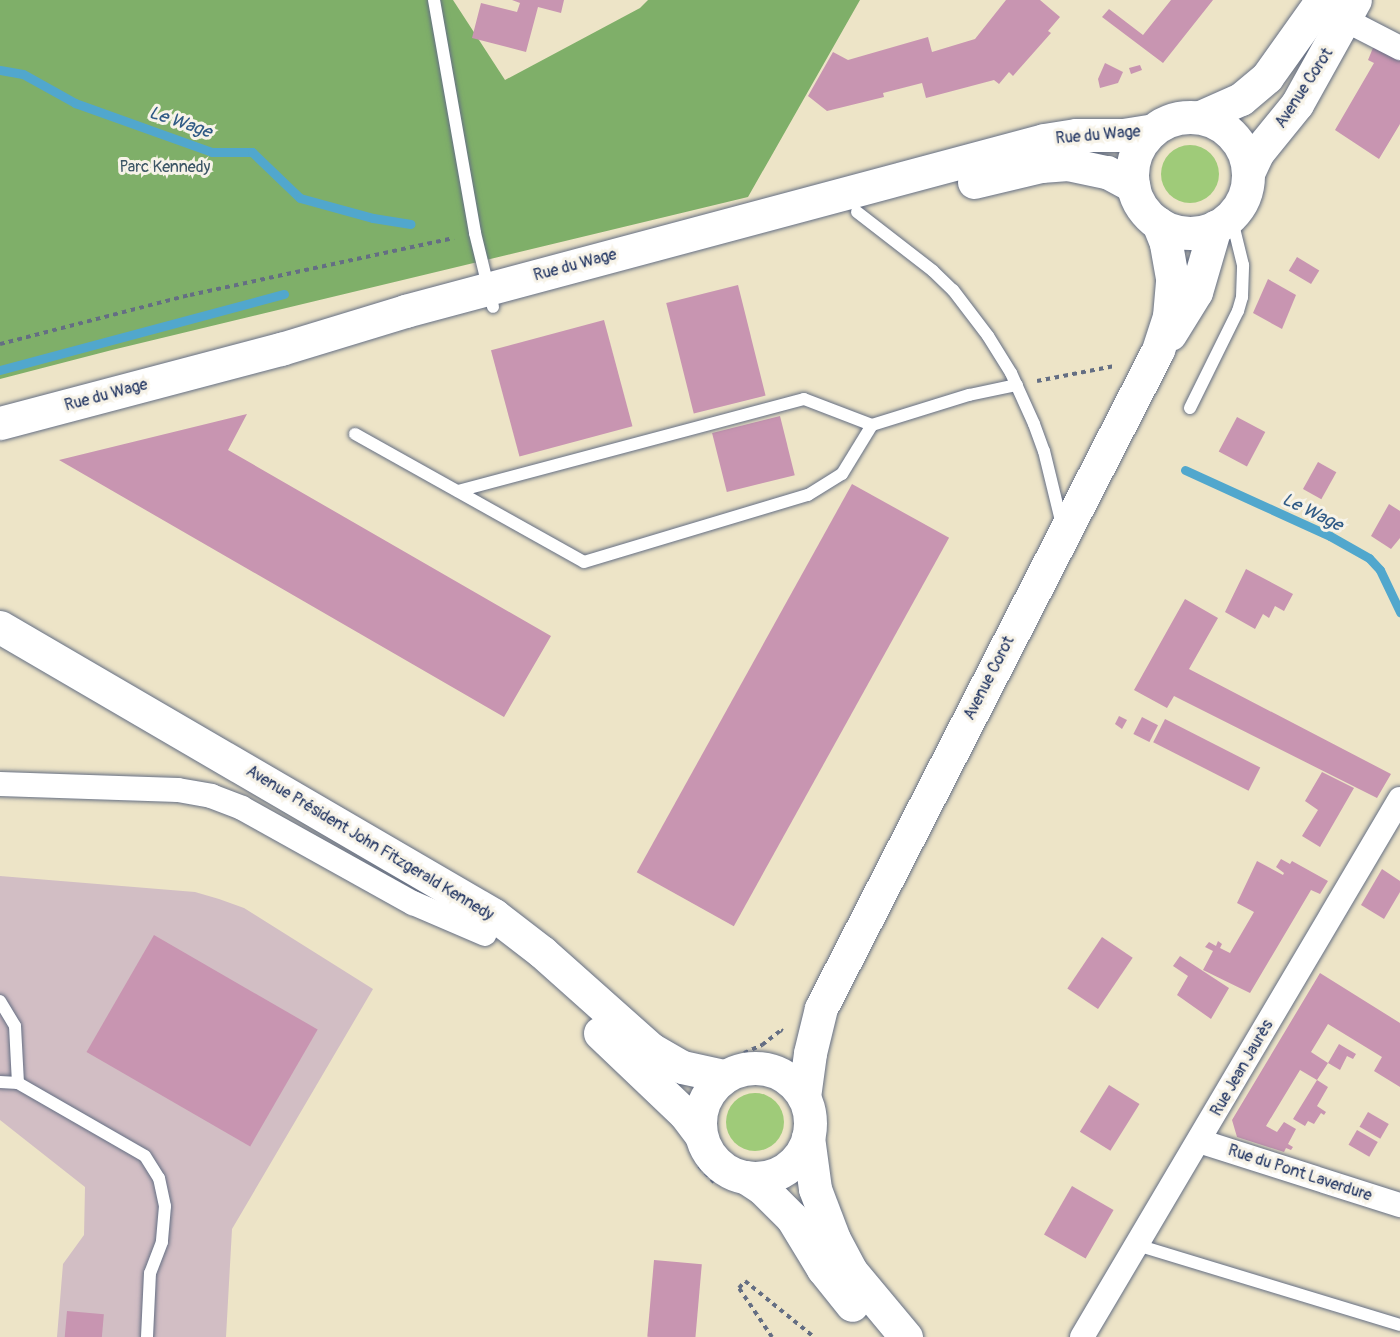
<!DOCTYPE html>
<html>
<head>
<meta charset="utf-8">
<style>
	body { margin:0 }
	#map { position:relative; width:1400px; height:1337px; overflow:hidden; background:#ede4c7; font-family:Pangolin,sans-serif }
	div>[style] { position:absolute }
	[style*='--x'] { left:calc(var(--x)*1px); top:calc(var(--y)*1px); width:calc(var(--w)*1px); rotate:calc(var(--a)*1deg) }
	.industrial>* { inset:0; background:#d2bec4 }
	.green>* { inset:0; background:#9fcb79 }
	.round { border-radius:50% }
	.forest>* { inset:0; background:#7faf69 }
	.stream>* { height:9px; margin:-4.5px; padding:0 4.5px; transform-origin:4.5px; border-radius:4.5px; background:#51a7cd }
	.building>* { inset:0; background:#c895b1; transform-origin:0 0 }
	.path>* { height:4px; margin-top:-2px; transform-origin:0; background:repeating-linear-gradient(90deg,#646e83 0 4.5px,transparent 0 9px) }
	.roads { filter:drop-shadow(0 0 2px #646e83) drop-shadow(0 0 2px #646e83) }
	.lane>* { height:12px; margin:-6px; padding:0 6px; transform-origin:6px; border-radius:6px; background:#fff }
	.street>* { height:24px; margin:-12px; padding:0 12px; transform-origin:12px; border-radius:12px; background:#fff }
	.secondary>* { height:33px; margin:-16.5px; padding:0 16.5px; transform-origin:16.5px; border-radius:16.5px; background:#fff }
	.secondary>.ring { margin:-16.5px; padding:0; box-sizing:content-box; background:none; border:33px solid #fff; border-radius:50% }
	span { translate:-50% -50%; white-space:nowrap; text-align:center; line-height:1.15; -webkit-text-stroke:6px #f7f3e8; paint-order:stroke }
	.street-label { font-size:16px; color:#1b2f5e }
	.park-label { font-size:16px; color:#3c5665 }
	.water-label { font-size:18px; color:#2e5985; font-style:italic }
</style>
</head>
<body>
<div id="map">
	<div class="industrial">
		<div style="clip-path:polygon(0 876px,195px 892px,219px 899px,244px 908px,373px 989px,232px 1229px,226px 1337px,57px 1337px,63px 1264px,84px 1235px,85px 1187px,0 1120px)"></div>
	</div>
	<div class="green">
		<div class="round" style="left:1161px;top:145px;width:58px;height:58px"></div>
		<div class="round" style="left:726px;top:1093px;width:58px;height:58px"></div>
	</div>
	<div class="forest">
		<div style="clip-path:polygon(0 0,453px 0,505px 80px,640px 8px,648px 0,860px 0,748px 197px,112px 350px,0 379px)"></div>
	</div>
	<div class="stream">
		<div style="--x:0;--y:70;--w:23;--a:10"></div>
		<div style="--x:23;--y:74;--w:60;--a:29.1"></div>
		<div style="--x:75;--y:103;--w:145;--a:19.7"></div>
		<div style="--x:212;--y:152;--w:40;--a:0"></div>
		<div style="--x:252;--y:152;--w:66;--a:43.8"></div>
		<div style="--x:300;--y:198;--w:76;--a:15.3"></div>
		<div style="--x:373;--y:218;--w:38;--a:9"></div>
		<div style="--x:0;--y:370;--w:294;--a:-15"></div>
		<div style="--x:1185;--y:470;--w:159;--a:24.5"></div>
		<div style="--x:1330;--y:536;--w:45;--a:29.4"></div>
		<div style="--x:1369;--y:558;--w:16;--a:47"></div>
		<div style="--x:1380;--y:570;--w:47;--a:64.5"></div>
	</div>
	<div class="building">
		<div style="clip-path:polygon(512px 0,564px 0,561px 13px,538px 7px,526px 52px,472px 38px,481px 3px,517px 12px,520px 3px)"></div>
		<div style="clip-path:polygon(1006px 0,1040px 0,1060px 17px,1048px 31px,1051px 33px,1013px 76px,1009px 72px,999px 84px,994px 80px,926px 98px,922px 83px,883px 93px,884px 97px,827px 111px,808px 96px,833px 52px,848px 60px,928px 37px,932px 52px,975px 39px)"></div>
		<div style="clip-path:polygon(1171px 0,1213px 0,1163px 63px,1102px 17px,1109px 9px,1143px 35px)"></div>
		<div style="clip-path:polygon(1375px 43px,1400px 57px,1400px 124px,1379px 159px,1335px 130px,1374px 63px,1368px 60px)"></div>
		<div style="clip-path:polygon(1105px 63px,1123px 72px,1118px 83px,1100px 88px,1098px 79px)"></div>
		<div style="clip-path:polygon(1140px 65px,1142px 70px,1131px 74px,1129px 68px)"></div>
		<div style="left:1297px;top:257px;width:26px;height:16px;rotate:31deg"></div>
		<div style="clip-path:polygon(1268px 279px,1296px 295px,1282px 329px,1253px 313px)"></div>
		<div style="left:738px;top:285px;width:114px;height:74px;rotate:76deg"></div>
		<div style="left:604px;top:320px;width:110px;height:117px;rotate:75deg"></div>
		<div style="clip-path:polygon(247px 414px,228px 450px,551px 636px,504px 717px,59px 460px)"></div>
		<div style="left:780px;top:416px;width:61px;height:70px;rotate:76deg"></div>
		<div style="left:1237px;top:417px;width:32px;height:39px;rotate:28deg"></div>
		<div style="left:1318px;top:462px;width:21px;height:31px;rotate:29deg"></div>
		<div style="left:852px;top:484px;width:111px;height:444px;rotate:29deg"></div>
		<div style="clip-path:polygon(1389px 504px,1400px 511px,1400px 538px,1391px 549px,1371px 536px)"></div>
		<div style="clip-path:polygon(1246px 569px,1293px 594px,1284px 611px,1275px 606px,1269px 618px,1263px 614px,1255px 629px,1225px 612px)"></div>
		<div style="clip-path:polygon(1185px 599px,1218px 618px,1189px 669px,1391px 774px,1377px 798px,1174px 696px,1167px 708px,1134px 690px)"></div>
		<div style="clip-path:polygon(1119px 716px,1127px 720px,1122px 729px,1115px 724px)"></div>
		<div style="left:1142px;top:717px;width:18px;height:19px;rotate:27deg"></div>
		<div style="left:1165px;top:719px;width:107px;height:26px;rotate:27deg"></div>
		<div style="clip-path:polygon(1322px 772px,1354px 788px,1320px 847px,1302px 836px,1318px 810px,1305px 801px)"></div>
		<div style="clip-path:polygon(1281px 859px,1290px 864px,1292px 861px,1328px 881px,1320px 894px,1311px 890px,1250px 993px,1203px 970px,1213px 951px,1205px 947px,1209px 942px,1216px 946px,1218px 941px,1222px 944px,1220px 948px,1230px 953px,1254px 912px,1237px 903px,1257px 861px,1283px 875px,1284px 873px,1276px 867px)"></div>
		<div style="clip-path:polygon(1382px 869px,1400px 881px,1400px 892px,1384px 919px,1361px 905px)"></div>
		<div style="left:154px;top:935px;width:189px;height:135px;rotate:30deg"></div>
		<div style="left:1102px;top:937px;width:37px;height:62px;rotate:34deg"></div>
		<div style="clip-path:polygon(1180px 956px,1229px 988px,1211px 1019px,1177px 995px,1188px 976px,1173px 966px)"></div>
		<div style="clip-path:polygon(1320px 973px,1400px 1023px,1400px 1087px,1374px 1071px,1382px 1057px,1328px 1024px,1311px 1052px,1328px 1063px,1317px 1080px,1300px 1070px,1266px 1126px,1277px 1132px,1284px 1122px,1296px 1129px,1288px 1144px,1293px 1147px,1291px 1150px,1286px 1148px,1284px 1152px,1237px 1137px,1232px 1120px)"></div>
		<div style="clip-path:polygon(1339px 1044px,1356px 1054px,1353px 1059px,1347px 1056px,1340px 1070px,1328px 1063px)"></div>
		<div style="clip-path:polygon(1317px 1080px,1328px 1087px,1317px 1106px,1326px 1112px,1324px 1115px,1321px 1113px,1314px 1124px,1308px 1121px,1305px 1126px,1293px 1119px)"></div>
		<div style="left:1109px;top:1085px;width:36px;height:55px;rotate:32deg"></div>
		<div style="left:1368px;top:1112px;width:24px;height:17px;rotate:30deg"></div>
		<div style="left:1357px;top:1130px;width:24px;height:17px;rotate:30deg"></div>
		<div style="left:1072px;top:1186px;width:48px;height:56px;rotate:30deg"></div>
		<div style="left:654px;top:1260px;width:48px;height:77px;rotate:5deg"></div>
		<div style="left:67px;top:1311px;width:37px;height:26px;rotate:5deg"></div>
	</div>
	<div class="path">
		<div style="--x:0;--y:344;--w:196;--a:-14.5"></div>
		<div style="--x:190;--y:295;--w:270;--a:-12.2"></div>
		<div style="--x:1037;--y:381;--w:79;--a:-10.9"></div>
		<div style="--x:744;--y:1053;--w:20;--a:-24"></div>
		<div style="--x:762;--y:1045;--w:24;--a:-38"></div>
		<div style="--x:781;--y:1030;--w:2;--a:27"></div>
		<div style="--x:699;--y:1166;--w:22;--a:47"></div>
		<div style="--x:772;--y:1337;--w:59;--a:-124"></div>
		<div style="--x:739;--y:1288;--w:9;--a:-49"></div>
		<div style="--x:745;--y:1281;--w:89;--a:39.1"></div>
	</div>
	<div class="roads">
		<div class="lane">
			<div style="--x:434;--y:0;--w:237;--a:80"></div>
			<div style="--x:475;--y:233;--w:76;--a:76.3"></div>
			<div style="--x:857;--y:212;--w:96;--a:37.8"></div>
			<div style="--x:933;--y:271;--w:28;--a:44"></div>
			<div style="--x:953;--y:290;--w:58;--a:52.7"></div>
			<div style="--x:988;--y:336;--w:44;--a:58.1"></div>
			<div style="--x:1011;--y:373;--w:56;--a:65.7"></div>
			<div style="--x:1034;--y:424;--w:29;--a:70"></div>
			<div style="--x:1044;--y:451;--w:76;--a:76.3"></div>
			<div style="--x:1190;--y:408;--w:108;--a:-63.7"></div>
			<div style="--x:1238;--y:311;--w:15;--a:-74"></div>
			<div style="--x:1242;--y:297;--w:32;--a:-88"></div>
			<div style="--x:1243;--y:265;--w:50;--a:-103.8"></div>
			<div style="--x:355;--y:434;--w:262;--a:29.2"></div>
			<div style="--x:584;--y:562;--w:234;--a:-16.7"></div>
			<div style="--x:808;--y:495;--w:40;--a:-32"></div>
			<div style="--x:842;--y:474;--w:57;--a:-58.5"></div>
			<div style="--x:872;--y:425;--w:102;--a:-17.2"></div>
			<div style="--x:969;--y:395;--w:49;--a:-11.8"></div>
			<div style="--x:458;--y:491;--w:358;--a:-14.9"></div>
			<div style="--x:804;--y:399;--w:73;--a:20.9"></div>
			<div style="--x:0;--y:1001;--w:29;--a:59"></div>
			<div style="--x:15;--y:1026;--w:57;--a:87"></div>
			<div style="--x:0;--y:1082;--w:18;--a:3"></div>
			<div style="--x:18;--y:1083;--w:146;--a:29.9"></div>
			<div style="--x:145;--y:1156;--w:26;--a:58"></div>
			<div style="--x:159;--y:1178;--w:29;--a:78"></div>
			<div style="--x:165;--y:1206;--w:36;--a:95"></div>
			<div style="--x:162;--y:1242;--w:33;--a:111"></div>
			<div style="--x:150;--y:1273;--w:64;--a:92.7"></div>
			<div style="--x:1137;--y:1245;--w:275;--a:16.9"></div>
		</div>
		<div class="street">
			<div style="--x:1330;--y:12;--w:79;--a:27.2"></div>
			<div style="--x:0;--y:784;--w:178;--a:1.9"></div>
			<div style="--x:178;--y:790;--w:34;--a:10"></div>
			<div style="--x:211;--y:796;--w:33;--a:21"></div>
			<div style="--x:242;--y:808;--w:196;--a:29.1"></div>
			<div style="--x:413;--y:903;--w:78;--a:23.3"></div>
			<div style="--x:1199;--y:1141;--w:211;--a:17.7"></div>
			<div style="--x:1082;--y:1337;--w:625;--a:-59.41"></div>
		</div>
		<div class="secondary">
			<div class="ring" style="left:1132px;top:117px;width:83px;height:83px"></div>
			<div style="--x:1200;--y:117;--w:45;--a:-23.7"></div>
			<div style="--x:1241;--y:99;--w:34;--a:-40"></div>
			<div style="--x:1267;--y:77;--w:95;--a:-54.5"></div>
			<div style="--x:1248;--y:173;--w:23;--a:-65"></div>
			<div style="--x:1258;--y:152;--w:62;--a:-50.9"></div>
			<div style="--x:1297;--y:104;--w:119;--a:-60.9"></div>
			<div style="--x:974;--y:182;--w:69;--a:-13.4"></div>
			<div style="--x:1041;--y:166;--w:27;--a:-4"></div>
			<div style="--x:1068;--y:164;--w:40;--a:12"></div>
			<div style="--x:1107;--y:172;--w:30;--a:28"></div>
			<div style="--x:1170;--y:334;--w:49;--a:-58.2"></div>
			<div style="--x:1196;--y:292;--w:68;--a:-73.7"></div>
			<div style="--x:0;--y:423;--w:291;--a:-14.8"></div>
			<div style="--x:281;--y:349;--w:130;--a:-17"></div>
			<div style="--x:405;--y:311;--w:661;--a:-14.98"></div>
			<div style="--x:1044;--y:140;--w:32;--a:-9"></div>
			<div style="--x:1076;--y:135;--w:47;--a:0"></div>
			<div style="--x:1123;--y:135;--w:30;--a:-9"></div>
			<div style="--x:0;--y:627;--w:572;--a:30.24"></div>
			<div style="--x:494;--y:915;--w:61;--a:37.6"></div>
			<div style="--x:542;--y:952;--w:146;--a:41.7"></div>
			<div style="--x:651;--y:1049;--w:36;--a:30"></div>
			<div style="--x:682;--y:1067;--w:43;--a:12.1"></div>
			<div style="--x:600;--y:1033;--w:117;--a:43.6"></div>
			<div style="--x:685;--y:1114;--w:26;--a:53"></div>
			<div class="ring" style="left:700px;top:1068px;width:77px;height:77px"></div>
			<div style="--x:804;--y:1097;--w:44;--a:-82.2"></div>
			<div style="--x:810;--y:1053;--w:46;--a:-76.3"></div>
			<div style="--x:821;--y:1008;--w:739;--a:-62.88"></div>
			<div style="--x:1158;--y:350;--w:36;--a:-72"></div>
			<div style="--x:1169;--y:316;--w:38;--a:-85"></div>
			<div style="--x:1172;--y:278;--w:36;--a:-100"></div>
			<div style="--x:1166;--y:243;--w:22;--a:-112"></div>
			<div style="--x:808;--y:1137;--w:52;--a:82.3"></div>
			<div style="--x:815;--y:1189;--w:53;--a:69.2"></div>
			<div style="--x:834;--y:1239;--w:36;--a:62"></div>
			<div style="--x:851;--y:1271;--w:86;--a:50.2"></div>
			<div style="--x:745;--y:1177;--w:20;--a:33"></div>
			<div style="--x:762;--y:1188;--w:42;--a:45"></div>
			<div style="--x:792;--y:1218;--w:60;--a:58.7"></div>
			<div style="--x:823;--y:1269;--w:46;--a:51.1"></div>
		</div>
	</div>
	<div class="street-label">
		<span style="left:1304px;top:88px;rotate:-57deg">Avenue Corot</span>
		<span style="left:1098px;top:135px;rotate:-5deg">Rue du Wage</span>
		<span style="left:575px;top:265px;rotate:-15deg">Rue du Wage</span>
		<span style="left:106px;top:395px;rotate:-15deg">Rue du Wage</span>
		<span style="left:989px;top:678px;rotate:-63deg">Avenue Corot</span>
		<span style="left:370px;top:843px;rotate:31deg">Avenue Président John Fitzgerald Kennedy</span>
		<span style="left:1242px;top:1068px;rotate:-60deg">Rue Jean Jaurès</span>
		<span style="left:1300px;top:1173px;rotate:18deg">Rue du Pont Laverdure</span>
	</div>
	<div class="park-label">
		<span style="left:165px;top:167px">Parc Kennedy</span>
	</div>
	<div class="water-label">
		<span style="left:180px;top:123px;rotate:19deg">Le Wage</span>
		<span style="left:1312px;top:513px;rotate:26deg">Le Wage</span>
	</div>
</div>
</body>
</html>
